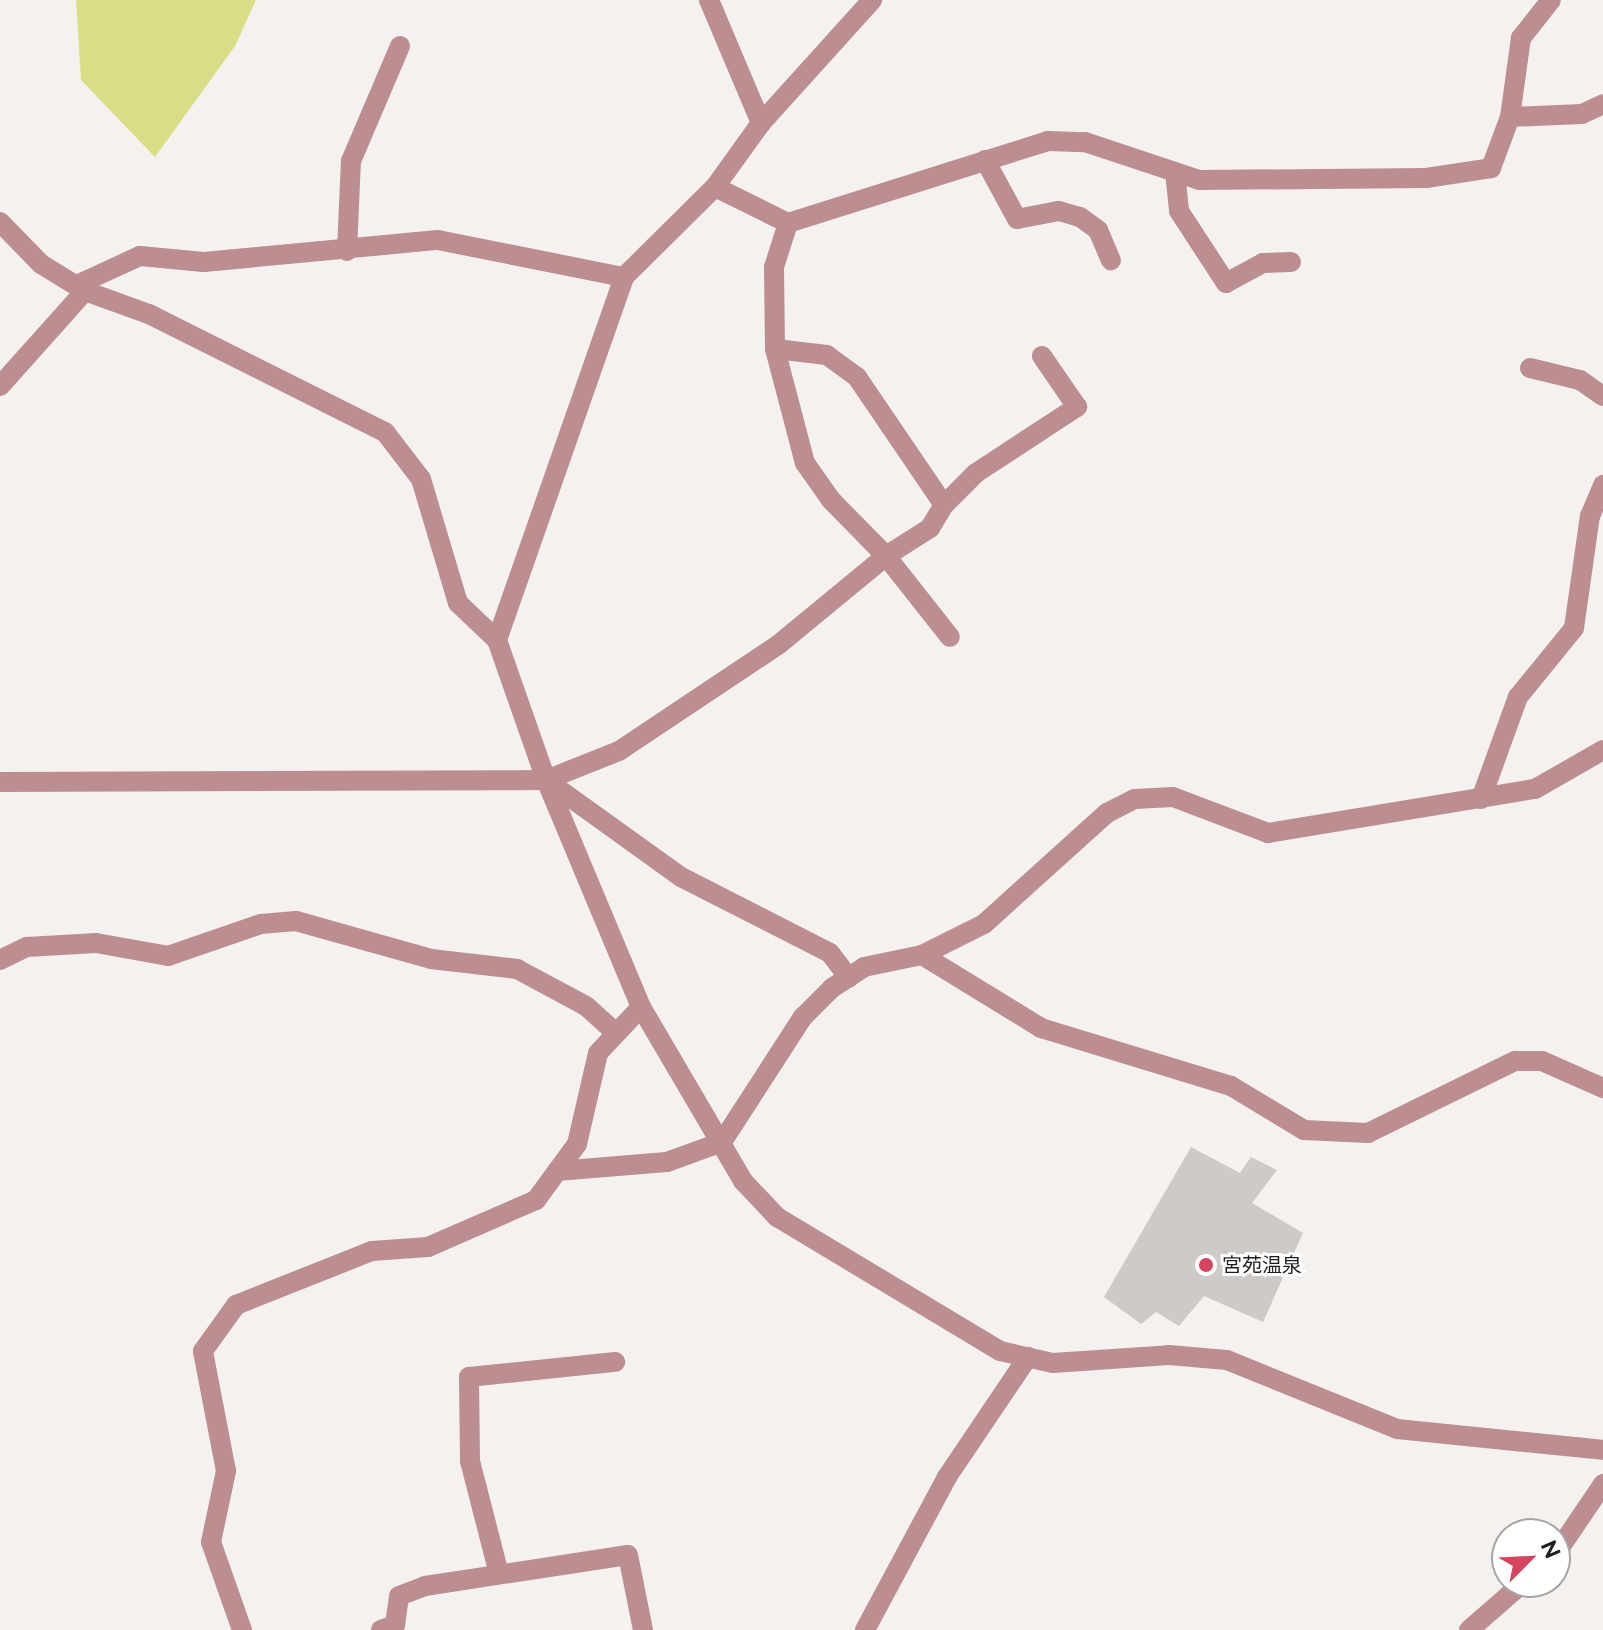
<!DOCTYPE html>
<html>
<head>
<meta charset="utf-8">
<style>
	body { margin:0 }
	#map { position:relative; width:1603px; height:1630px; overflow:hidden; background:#f5f1ef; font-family:Raleway,"Noto Sans JP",sans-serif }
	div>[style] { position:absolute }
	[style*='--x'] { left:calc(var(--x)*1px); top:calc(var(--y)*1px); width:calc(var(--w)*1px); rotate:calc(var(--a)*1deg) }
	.green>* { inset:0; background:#d9dd86 }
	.building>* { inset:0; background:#cecac8 }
	.minor>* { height:20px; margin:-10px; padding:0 10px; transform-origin:10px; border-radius:10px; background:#bc8e92 }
	.dots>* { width:22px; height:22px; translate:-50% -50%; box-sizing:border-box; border:4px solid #fff; border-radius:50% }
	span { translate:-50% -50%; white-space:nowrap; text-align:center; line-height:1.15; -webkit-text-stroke:6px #fff; paint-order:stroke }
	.poi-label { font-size:20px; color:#201e1d }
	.left { translate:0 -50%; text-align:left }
	.north { position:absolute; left:1491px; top:1518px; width:80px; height:80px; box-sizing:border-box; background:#fff; border:2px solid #a6a5a5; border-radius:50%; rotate:66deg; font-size:22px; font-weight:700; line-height:32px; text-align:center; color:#201e1d }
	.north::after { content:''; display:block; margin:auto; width:28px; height:36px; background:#d5455f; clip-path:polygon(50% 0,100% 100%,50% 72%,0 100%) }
</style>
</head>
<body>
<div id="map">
	<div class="green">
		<div style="clip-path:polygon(76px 0,256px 0,235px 46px,155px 157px,81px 80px)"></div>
	</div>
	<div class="building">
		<div style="clip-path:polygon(1191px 1147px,1240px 1173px,1251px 1157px,1277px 1170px,1252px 1203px,1303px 1233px,1263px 1322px,1204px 1296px,1179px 1326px,1156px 1312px,1141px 1324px,1104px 1297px)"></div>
	</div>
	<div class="minor">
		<div style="--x:709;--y:0;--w:134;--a:67.1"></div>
		<div style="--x:1510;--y:117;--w:72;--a:-2.4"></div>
		<div style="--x:1582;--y:114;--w:23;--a:-25"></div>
		<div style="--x:985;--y:160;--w:67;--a:61.5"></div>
		<div style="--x:1017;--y:219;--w:43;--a:-10.8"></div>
		<div style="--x:1059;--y:211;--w:22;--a:16"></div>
		<div style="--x:1080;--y:217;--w:22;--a:36"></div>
		<div style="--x:1098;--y:230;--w:33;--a:67"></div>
		<div style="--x:1175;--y:172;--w:39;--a:84"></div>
		<div style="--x:1179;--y:211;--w:86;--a:56.9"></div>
		<div style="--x:1226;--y:283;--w:42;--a:-28.4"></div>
		<div style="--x:1263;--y:263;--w:28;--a:-2"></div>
		<div style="--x:715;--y:187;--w:81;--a:26.3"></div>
		<div style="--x:788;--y:223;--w:273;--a:-17.5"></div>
		<div style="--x:1048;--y:141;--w:37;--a:2"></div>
		<div style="--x:1085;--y:142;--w:120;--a:18.4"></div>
		<div style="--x:1199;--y:180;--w:227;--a:-0.5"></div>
		<div style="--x:1426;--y:178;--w:66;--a:-8.7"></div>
		<div style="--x:1491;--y:168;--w:54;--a:-69.6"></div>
		<div style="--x:1510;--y:117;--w:80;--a:-82.1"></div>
		<div style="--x:1521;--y:38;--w:48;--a:-51.7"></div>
		<div style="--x:0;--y:222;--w:59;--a:45.7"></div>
		<div style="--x:41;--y:264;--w:52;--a:31.5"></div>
		<div style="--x:85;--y:291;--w:68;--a:19.8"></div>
		<div style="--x:149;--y:314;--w:264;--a:26.6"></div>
		<div style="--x:385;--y:432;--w:59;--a:52.5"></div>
		<div style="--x:421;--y:479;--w:129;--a:73.4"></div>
		<div style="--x:458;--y:603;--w:54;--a:43.5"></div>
		<div style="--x:497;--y:640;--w:148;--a:70.7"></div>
		<div style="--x:546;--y:780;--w:246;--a:67.3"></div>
		<div style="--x:641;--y:1007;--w:202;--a:59.6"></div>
		<div style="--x:743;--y:1181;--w:50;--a:46.6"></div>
		<div style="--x:777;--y:1217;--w:260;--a:31"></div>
		<div style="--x:1000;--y:1351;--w:54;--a:12.8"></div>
		<div style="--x:1053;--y:1363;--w:116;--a:-3.9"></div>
		<div style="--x:1169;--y:1355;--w:58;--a:4.9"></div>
		<div style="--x:1227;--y:1360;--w:183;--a:22.1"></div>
		<div style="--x:1397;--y:1429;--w:207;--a:5.8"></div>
		<div style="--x:347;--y:251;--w:90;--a:-87.5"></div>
		<div style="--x:351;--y:161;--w:125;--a:-66.9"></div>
		<div style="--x:81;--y:283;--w:65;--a:-24.6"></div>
		<div style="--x:140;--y:256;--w:64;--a:5.4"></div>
		<div style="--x:204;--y:262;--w:235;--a:-5.4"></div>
		<div style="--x:438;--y:240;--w:190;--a:11.3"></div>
		<div style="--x:775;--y:349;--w:82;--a:-90.7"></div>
		<div style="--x:774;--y:267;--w:46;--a:-72.3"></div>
		<div style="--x:1530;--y:368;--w:51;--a:13.5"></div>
		<div style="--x:1580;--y:380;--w:28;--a:35"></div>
		<div style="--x:0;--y:386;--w:127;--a:-48.2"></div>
		<div style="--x:944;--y:505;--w:45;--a:-45"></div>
		<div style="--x:976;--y:473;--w:121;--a:-33.2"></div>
		<div style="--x:1077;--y:407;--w:62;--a:-124.5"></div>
		<div style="--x:497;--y:640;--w:385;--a:-70.7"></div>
		<div style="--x:624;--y:277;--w:128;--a:-44.7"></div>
		<div style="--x:715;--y:187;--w:79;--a:-54.3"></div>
		<div style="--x:761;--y:123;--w:166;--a:-47.9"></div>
		<div style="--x:546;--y:780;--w:166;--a:35.7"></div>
		<div style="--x:681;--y:877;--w:167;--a:27"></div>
		<div style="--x:830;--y:953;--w:31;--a:53"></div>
		<div style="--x:0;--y:782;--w:546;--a:-0.21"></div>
		<div style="--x:546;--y:780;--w:79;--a:-21.7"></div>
		<div style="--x:619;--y:751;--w:191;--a:-33.7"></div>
		<div style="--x:778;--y:645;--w:140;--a:-39.5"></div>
		<div style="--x:886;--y:556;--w:52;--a:-32.5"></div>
		<div style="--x:930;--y:528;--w:27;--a:-59"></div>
		<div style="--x:944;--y:505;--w:155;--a:-124.2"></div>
		<div style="--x:857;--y:377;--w:37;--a:-144"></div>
		<div style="--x:827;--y:355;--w:52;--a:-173.4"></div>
		<div style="--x:775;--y:349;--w:118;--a:75.3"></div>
		<div style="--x:805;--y:463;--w:45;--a:54.9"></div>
		<div style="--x:831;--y:500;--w:78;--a:45.5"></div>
		<div style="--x:886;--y:556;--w:103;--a:51.7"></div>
		<div style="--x:1481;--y:799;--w:109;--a:-70.1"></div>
		<div style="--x:1518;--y:697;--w:89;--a:-50.9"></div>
		<div style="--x:1574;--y:628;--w:113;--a:-81.9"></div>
		<div style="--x:1590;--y:516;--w:34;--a:-67"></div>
		<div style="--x:922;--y:955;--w:140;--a:31.5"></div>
		<div style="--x:1041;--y:1028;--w:199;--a:17"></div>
		<div style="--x:1231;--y:1086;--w:85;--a:31.1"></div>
		<div style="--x:1304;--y:1130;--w:64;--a:2.7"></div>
		<div style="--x:1368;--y:1133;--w:164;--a:-26.1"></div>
		<div style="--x:1515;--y:1061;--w:27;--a:0"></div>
		<div style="--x:1542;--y:1061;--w:67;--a:23.9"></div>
		<div style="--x:0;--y:960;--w:30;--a:-26"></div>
		<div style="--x:27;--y:947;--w:69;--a:-3.3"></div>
		<div style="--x:96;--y:943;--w:73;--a:10.2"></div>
		<div style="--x:168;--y:956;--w:98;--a:-19"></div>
		<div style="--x:261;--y:924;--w:35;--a:-5"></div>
		<div style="--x:296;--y:921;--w:140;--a:15.7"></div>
		<div style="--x:431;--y:959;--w:87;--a:6.6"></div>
		<div style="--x:517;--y:969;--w:78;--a:28.2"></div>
		<div style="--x:586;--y:1006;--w:40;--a:42"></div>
		<div style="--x:557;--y:1171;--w:110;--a:-4.7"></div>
		<div style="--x:667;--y:1162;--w:59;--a:-20"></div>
		<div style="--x:722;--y:1142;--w:149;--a:-57.1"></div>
		<div style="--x:803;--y:1017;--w:41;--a:-45"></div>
		<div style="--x:832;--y:988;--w:38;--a:-33"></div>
		<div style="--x:864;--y:967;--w:59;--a:-11.7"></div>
		<div style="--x:922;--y:955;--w:69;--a:-26.6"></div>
		<div style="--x:984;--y:924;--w:166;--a:-42.1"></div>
		<div style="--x:1107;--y:813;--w:31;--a:-27"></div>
		<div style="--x:1135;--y:799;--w:38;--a:-3"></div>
		<div style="--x:1173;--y:797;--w:102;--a:20.8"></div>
		<div style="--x:1268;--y:833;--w:271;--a:-9.4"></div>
		<div style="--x:1535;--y:789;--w:78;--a:-29.8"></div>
		<div style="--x:1555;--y:1555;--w:86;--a:-55.9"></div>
		<div style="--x:499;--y:1574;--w:117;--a:-104.4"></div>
		<div style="--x:470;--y:1461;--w:84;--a:-90.7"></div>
		<div style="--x:469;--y:1377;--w:147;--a:-5.9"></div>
		<div style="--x:242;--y:1630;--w:93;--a:-109.4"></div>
		<div style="--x:211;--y:1542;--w:73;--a:-78.1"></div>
		<div style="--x:226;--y:1471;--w:122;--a:-100.9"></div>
		<div style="--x:203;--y:1351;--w:57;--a:-54.3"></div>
		<div style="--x:236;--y:1305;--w:146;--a:-21.7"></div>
		<div style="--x:372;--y:1251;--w:56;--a:-4.1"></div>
		<div style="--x:428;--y:1247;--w:118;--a:-23.5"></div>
		<div style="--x:536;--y:1200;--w:69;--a:-53.8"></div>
		<div style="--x:577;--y:1144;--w:93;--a:-77"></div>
		<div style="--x:598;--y:1053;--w:63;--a:-46.9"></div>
		<div style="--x:381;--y:1630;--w:15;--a:-20"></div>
		<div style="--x:395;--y:1625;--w:29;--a:-82"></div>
		<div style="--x:399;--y:1596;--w:28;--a:-21"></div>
		<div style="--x:425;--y:1586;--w:205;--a:-8.7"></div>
		<div style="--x:628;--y:1555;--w:76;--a:78.7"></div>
		<div style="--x:865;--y:1630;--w:174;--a:-61.8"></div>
		<div style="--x:947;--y:1477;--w:145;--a:-56"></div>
		<div style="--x:1469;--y:1630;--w:73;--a:-41.1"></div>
	</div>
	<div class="dots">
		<div style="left:1206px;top:1265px;background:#d5455f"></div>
	</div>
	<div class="poi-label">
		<span class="left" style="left:1222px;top:1265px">宮苑温泉</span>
	</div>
	<div class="north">N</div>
</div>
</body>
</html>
